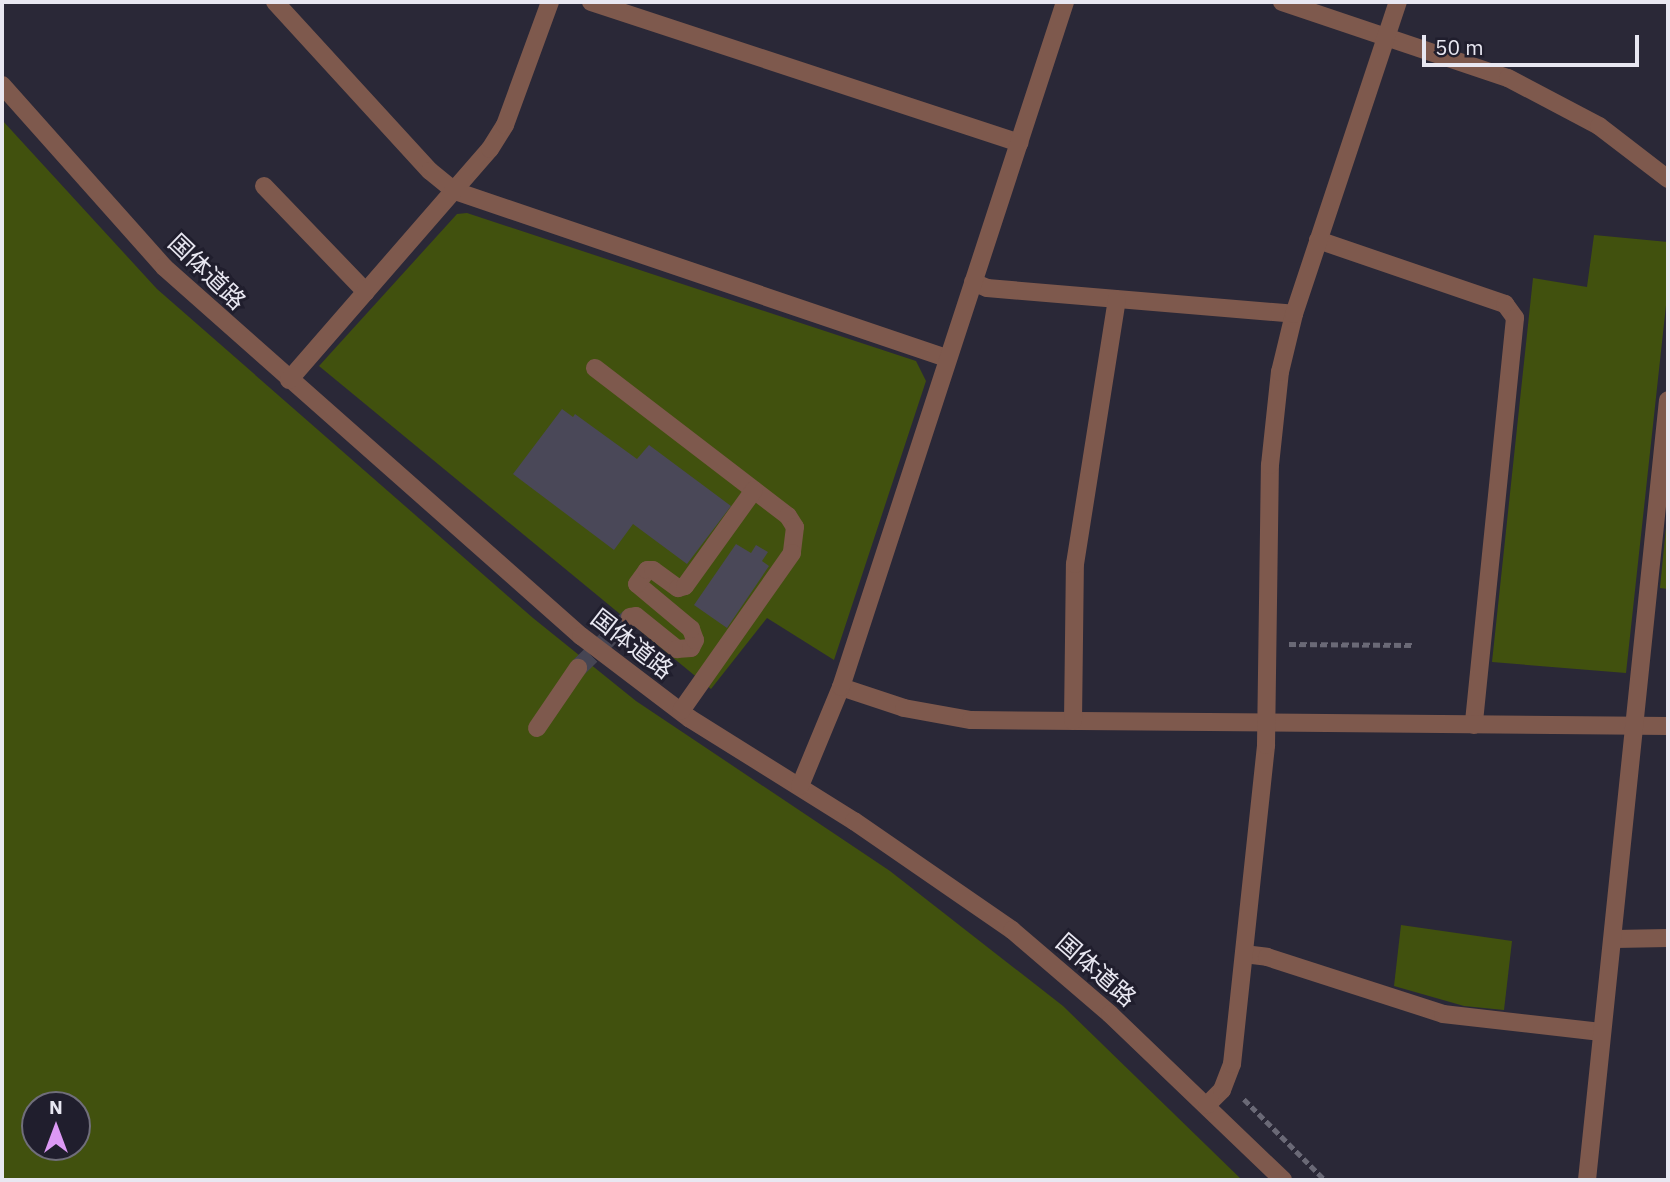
<!DOCTYPE html>
<html>
<head>
<meta charset="utf-8">
<style>
	body { margin:0 }
	#map { position:relative; width:1670px; height:1182px; overflow:hidden; background:#2a2837; font-family:"IBM Plex Sans","Noto Sans JP",sans-serif }
	div>[style] { position:absolute }
	[style*='--x'] { left:calc(var(--x)*1px); top:calc(var(--y)*1px); width:calc(var(--w)*1px); rotate:calc(var(--a)*1deg) }
	.green>* { inset:0; background:#41510e }
	.building>* { inset:0; background:#4a4858 }
	.minor-tunnel>* { height:18px; margin-top:-9px; transform-origin:0; background:repeating-linear-gradient(90deg,#464553 0 18px,transparent 0 27px) }
	.path>* { height:4.5px; margin-top:-2.25px; transform-origin:0; background:repeating-linear-gradient(90deg,#6a6976 0 7px,transparent 0 10.5px) }
	.minor>* { height:18px; margin:-9px; padding:0 9px; transform-origin:9px; border-radius:9px; background:#7e594d }
	span { translate:-50% -50%; white-space:nowrap; text-align:center; line-height:1.15; -webkit-text-stroke:6px #201e2d; paint-order:stroke }
	.street-label { font-size:24px; color:#e8e7f1 }
	.frame { position:absolute; inset:0; border:4px solid #e8e7f1; pointer-events:none }
	.north { position:absolute; left:21px; top:1091px; width:70px; height:70px; box-sizing:border-box; background:#201e2d; border:2px solid #706e7b; border-radius:50%; rotate:0deg; font-size:19px; font-weight:700; line-height:28px; text-align:center; color:#e8e7f1 }
	.north::after { content:''; display:block; margin:auto; width:24px; height:32px; background:#dc99f4; clip-path:polygon(50% 0,100% 100%,50% 72%,0 100%) }
	.scale { position:absolute; left:1422px; top:35px; width:217px; height:32px; box-sizing:border-box; border:4px solid #e8e7f1; border-top:0; padding-left:9px; font-size:21px; line-height:24px; white-space:nowrap; color:#e8e7f1; -webkit-text-stroke:5px #201e2d; paint-order:stroke }
</style>
</head>
<body>
<div id="map">
	<div class="green">
		<div style="clip-path:polygon(evenodd,2px 120px,157px 289px,533px 618px,636px 701px,890px 871px,1063px 1006px,1242px 1180px,2px 1180px,2px 120px,35px 1105px,77px 1105px,77px 1147px,35px 1147px,35px 1105px)"></div>
		<div style="clip-path:polygon(467px 213px,916px 361px,926px 381px,834px 660px,767px 618px,711px 689px,319px 366px,457px 214px)"></div>
		<div style="clip-path:polygon(1594px 235px,1668px 242px,1668px 287px,1626px 673px,1492px 662px,1533px 278px,1587px 287px)"></div>
		<div style="clip-path:polygon(1668px 507px,1668px 589px,1660px 588px)"></div>
		<div style="clip-path:polygon(1401px 925px,1512px 941px,1504px 1010px,1464px 1006px,1394px 986px)"></div>
	</div>
	<div class="building">
		<div style="clip-path:polygon(562px 409px,573px 417px,575px 414px,637px 459px,649px 445px,731px 506px,687px 564px,633px 524px,614px 550px,513px 474px)"></div>
		<div style="clip-path:polygon(736px 544px,751px 553px,756px 545px,768px 552px,762px 561px,769px 566px,727px 628px,694px 605px)"></div>
	</div>
	<div class="minor-tunnel">
		<div style="--x:578;--y:668;--w:73;--a:-44.4"></div>
	</div>
	<div class="path">
		<div style="--x:1289;--y:644;--w:123;--a:0.5"></div>
		<div style="--x:1244;--y:1099;--w:115;--a:45"></div>
	</div>
	<div class="minor">
		<div style="--x:275;--y:2;--w:229;--a:47.5"></div>
		<div style="--x:430;--y:171;--w:32;--a:39"></div>
		<div style="--x:455;--y:191;--w:519;--a:18.78"></div>
		<div style="--x:591;--y:2;--w:451;--a:18.2"></div>
		<div style="--x:1282;--y:2;--w:238;--a:18.6"></div>
		<div style="--x:1508;--y:78;--w:103;--a:27.8"></div>
		<div style="--x:1599;--y:126;--w:87;--a:37.5"></div>
		<div style="--x:2;--y:85;--w:244;--a:48.3"></div>
		<div style="--x:164;--y:267;--w:557;--a:41.51"></div>
		<div style="--x:581;--y:636;--w:136;--a:37.2"></div>
		<div style="--x:689;--y:718;--w:195;--a:32"></div>
		<div style="--x:854;--y:821;--w:192;--a:34.6"></div>
		<div style="--x:1012;--y:930;--w:129;--a:40.6"></div>
		<div style="--x:1110;--y:1014;--w:240;--a:43.8"></div>
		<div style="--x:264;--y:186;--w:147;--a:46.1"></div>
		<div style="--x:1318;--y:240;--w:198;--a:18.9"></div>
		<div style="--x:1505;--y:304;--w:17;--a:54"></div>
		<div style="--x:1515;--y:318;--w:409;--a:95.8"></div>
		<div style="--x:973;--y:282;--w:15;--a:23"></div>
		<div style="--x:987;--y:288;--w:308;--a:4.8"></div>
		<div style="--x:595;--y:368;--w:243;--a:37.5"></div>
		<div style="--x:788;--y:516;--w:13;--a:58"></div>
		<div style="--x:795;--y:527;--w:26;--a:97"></div>
		<div style="--x:792;--y:553;--w:193;--a:125.1"></div>
		<div style="--x:289;--y:380;--w:306;--a:-49"></div>
		<div style="--x:490;--y:149;--w:28;--a:-58"></div>
		<div style="--x:505;--y:125;--w:131;--a:-69.9"></div>
		<div style="--x:630;--y:617;--w:6;--a:-9"></div>
		<div style="--x:636;--y:616;--w:53;--a:38.8"></div>
		<div style="--x:677;--y:649;--w:14;--a:-4"></div>
		<div style="--x:691;--y:648;--w:9;--a:-63"></div>
		<div style="--x:695;--y:640;--w:12;--a:-110"></div>
		<div style="--x:691;--y:629;--w:70;--a:-140.2"></div>
		<div style="--x:637;--y:584;--w:17;--a:-54"></div>
		<div style="--x:647;--y:570;--w:6;--a:0"></div>
		<div style="--x:653;--y:570;--w:31;--a:36"></div>
		<div style="--x:678;--y:588;--w:7;--a:-16"></div>
		<div style="--x:685;--y:586;--w:118;--a:-54.3"></div>
		<div style="--x:841;--y:687;--w:66;--a:18.4"></div>
		<div style="--x:904;--y:708;--w:68;--a:10.2"></div>
		<div style="--x:971;--y:720;--w:697;--a:0.49"></div>
		<div style="--x:1073;--y:721;--w:157;--a:-89.3"></div>
		<div style="--x:1075;--y:564;--w:268;--a:-81"></div>
		<div style="--x:537;--y:728;--w:73;--a:-55.7"></div>
		<div style="--x:800;--y:786;--w:107;--a:-67.5"></div>
		<div style="--x:841;--y:687;--w:721;--a:-71.89"></div>
		<div style="--x:1615;--y:939;--w:53;--a:-1.1"></div>
		<div style="--x:1244;--y:954;--w:23;--a:7"></div>
		<div style="--x:1267;--y:957;--w:185;--a:17.9"></div>
		<div style="--x:1443;--y:1014;--w:159;--a:6.5"></div>
		<div style="--x:1207;--y:1105;--w:21;--a:-45"></div>
		<div style="--x:1222;--y:1090;--w:28;--a:-69"></div>
		<div style="--x:1232;--y:1064;--w:321;--a:-83.9"></div>
		<div style="--x:1266;--y:745;--w:280;--a:-89.2"></div>
		<div style="--x:1270;--y:465;--w:94;--a:-83.9"></div>
		<div style="--x:1280;--y:372;--w:60;--a:-76.4"></div>
		<div style="--x:1294;--y:314;--w:329;--a:-71.6"></div>
		<div style="--x:1587;--y:1180;--w:784;--a:-84.07"></div>
	</div>
	<div class="street-label">
		<span style="left:207px;top:272px;rotate:44deg">国体道路</span>
		<span style="left:632px;top:644px;rotate:38deg">国体道路</span>
		<span style="left:1096px;top:970px;rotate:41deg">国体道路</span>
	</div>
	<div class="frame"></div>
	<div class="north">N</div>
	<div class="scale">50 m</div>
</div>
</body>
</html>
